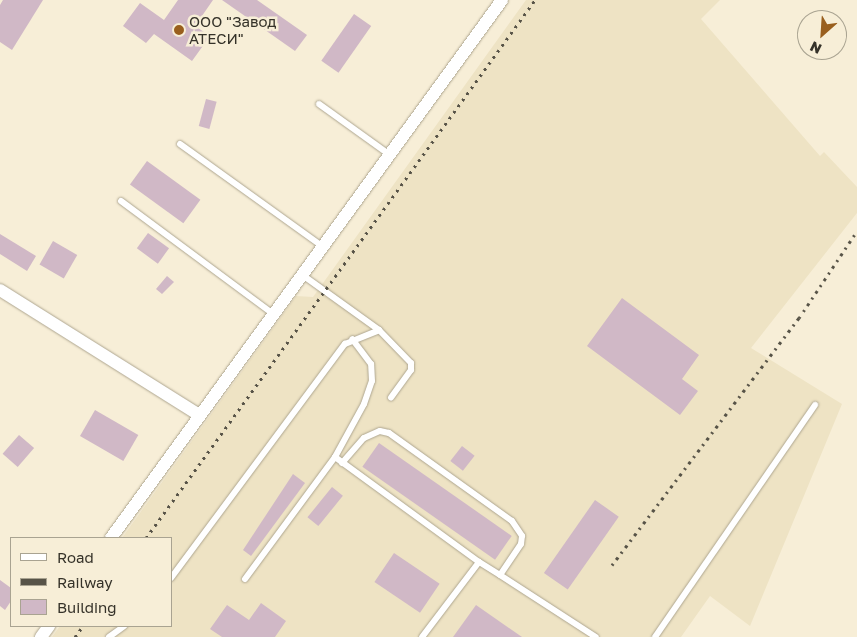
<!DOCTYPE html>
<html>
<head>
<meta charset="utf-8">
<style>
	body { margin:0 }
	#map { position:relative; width:857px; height:637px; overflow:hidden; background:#f7eed7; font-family:"Golos Text",sans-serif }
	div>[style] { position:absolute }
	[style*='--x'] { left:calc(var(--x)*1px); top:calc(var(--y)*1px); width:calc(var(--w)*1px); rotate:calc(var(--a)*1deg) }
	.built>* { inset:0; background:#eee3c4 }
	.building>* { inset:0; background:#d0b8c6; transform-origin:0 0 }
	.roads { filter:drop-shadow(0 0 1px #aea690) drop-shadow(0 0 1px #aea690) }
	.service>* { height:6px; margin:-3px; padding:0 3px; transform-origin:3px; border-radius:3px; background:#fff }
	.minor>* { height:12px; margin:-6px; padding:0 6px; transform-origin:6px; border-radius:6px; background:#fff }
	.rail>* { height:3px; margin-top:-1.5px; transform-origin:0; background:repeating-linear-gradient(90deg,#575347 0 2.5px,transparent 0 7.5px) }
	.dots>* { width:14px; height:14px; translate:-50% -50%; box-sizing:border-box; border:2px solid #f7eed7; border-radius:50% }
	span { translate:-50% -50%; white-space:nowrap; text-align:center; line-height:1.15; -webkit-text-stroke:5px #f7eed7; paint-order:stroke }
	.poi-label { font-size:15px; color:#353229 }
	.left { translate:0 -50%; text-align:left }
	.legend { position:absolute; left:10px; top:537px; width:162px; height:90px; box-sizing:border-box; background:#f7eed7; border:1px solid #a9a391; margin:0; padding:6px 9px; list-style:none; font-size:15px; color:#353229 }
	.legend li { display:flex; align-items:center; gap:10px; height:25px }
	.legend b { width:25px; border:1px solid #a9a391 }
	.north { position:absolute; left:797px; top:10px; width:50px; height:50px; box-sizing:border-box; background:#f7eed7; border:1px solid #a9a391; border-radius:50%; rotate:206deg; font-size:14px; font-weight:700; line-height:20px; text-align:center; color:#353229 }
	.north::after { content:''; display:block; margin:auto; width:18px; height:22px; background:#995f1e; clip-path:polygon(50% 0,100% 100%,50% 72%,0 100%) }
</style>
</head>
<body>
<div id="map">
	<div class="built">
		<div style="clip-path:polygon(526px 0,720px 0,701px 19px,820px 156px,824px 152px,857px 187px,857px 213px,751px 348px,842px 404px,750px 626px,710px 596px,681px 637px,52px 637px,60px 626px,171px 626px,171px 538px,122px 538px,296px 296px,313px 297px)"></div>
	</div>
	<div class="building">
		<div style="clip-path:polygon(3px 0,43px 0,12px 50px,0 42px,0 5px)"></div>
		<div style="clip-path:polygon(178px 0,213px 0,195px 26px,210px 36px,192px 61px,154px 34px,146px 43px,123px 26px,140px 3px,164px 20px)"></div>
		<div style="clip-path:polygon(222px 0,257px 0,307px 35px,295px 51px)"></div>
		<div style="left:354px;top:14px;width:21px;height:57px;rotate:35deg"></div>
		<div style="left:206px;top:99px;width:11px;height:28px;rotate:15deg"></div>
		<div style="left:147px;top:161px;width:66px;height:29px;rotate:36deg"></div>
		<div style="left:148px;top:233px;width:26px;height:19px;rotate:36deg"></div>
		<div style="clip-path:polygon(0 234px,36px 256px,27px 271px,0 254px)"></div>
		<div style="left:53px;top:241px;width:28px;height:27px;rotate:30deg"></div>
		<div style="clip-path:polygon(167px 276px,174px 282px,162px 294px,156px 289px)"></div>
		<div style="clip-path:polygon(622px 298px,699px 355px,682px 379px,698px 391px,680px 415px,587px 346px)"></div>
		<div style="left:95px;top:410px;width:50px;height:30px;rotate:30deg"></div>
		<div style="left:19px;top:435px;width:20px;height:25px;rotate:41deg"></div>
		<div style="left:379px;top:443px;width:162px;height:29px;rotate:35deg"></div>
		<div style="left:462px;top:446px;width:16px;height:19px;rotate:38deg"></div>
		<div style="clip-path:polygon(293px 474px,305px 483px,251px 556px,243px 550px)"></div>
		<div style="left:332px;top:487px;width:14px;height:39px;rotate:39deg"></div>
		<div style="left:595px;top:500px;width:29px;height:89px;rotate:35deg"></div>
		<div style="left:394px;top:553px;width:55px;height:35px;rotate:34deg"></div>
		<div style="clip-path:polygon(0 580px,11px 588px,11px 601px,5px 610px,0 606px)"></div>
		<div style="clip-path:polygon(261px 603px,286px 621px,275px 637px,222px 637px,210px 629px,227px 605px,249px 620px)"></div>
		<div style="clip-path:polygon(476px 605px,522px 637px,453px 637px)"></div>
	</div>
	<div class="roads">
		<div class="service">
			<div style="--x:319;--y:104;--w:87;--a:35.7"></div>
			<div style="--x:180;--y:144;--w:175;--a:35.7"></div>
			<div style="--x:121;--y:201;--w:189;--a:36.6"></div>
			<div style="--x:379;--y:330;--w:46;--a:45.9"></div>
			<div style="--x:411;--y:363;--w:7;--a:90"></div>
			<div style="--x:411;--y:370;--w:34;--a:126"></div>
			<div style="--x:335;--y:457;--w:60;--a:-61.3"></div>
			<div style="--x:364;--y:404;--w:24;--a:-71"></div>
			<div style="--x:372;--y:381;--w:17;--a:-93"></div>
			<div style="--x:371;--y:364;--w:31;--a:-127"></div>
			<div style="--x:342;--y:463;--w:33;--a:-49"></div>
			<div style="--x:364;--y:438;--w:17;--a:-24"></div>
			<div style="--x:380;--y:431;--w:9;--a:13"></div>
			<div style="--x:389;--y:433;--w:151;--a:35.6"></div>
			<div style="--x:512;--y:521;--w:18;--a:56"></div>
			<div style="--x:522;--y:536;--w:8;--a:97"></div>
			<div style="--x:521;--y:544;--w:37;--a:124"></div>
			<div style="--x:500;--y:575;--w:25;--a:-148"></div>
			<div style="--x:500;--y:575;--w:114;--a:32.9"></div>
			<div style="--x:171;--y:578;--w:292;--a:-53.4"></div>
			<div style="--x:345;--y:344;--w:37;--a:-22"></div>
			<div style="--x:379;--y:330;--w:96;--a:-144.3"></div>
			<div style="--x:245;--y:579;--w:152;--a:-53.6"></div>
			<div style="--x:335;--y:457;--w:178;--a:36.1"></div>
			<div style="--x:479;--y:562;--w:94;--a:127.2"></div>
			<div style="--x:109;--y:637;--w:19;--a:-36"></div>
			<div style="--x:655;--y:637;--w:282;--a:-55.4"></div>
		</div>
		<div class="minor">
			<div style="--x:0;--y:290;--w:235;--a:32.1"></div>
			<div style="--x:111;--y:538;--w:665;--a:-53.99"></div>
			<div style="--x:41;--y:637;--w:14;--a:-54"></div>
		</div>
	</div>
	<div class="rail">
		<div style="--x:146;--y:538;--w:664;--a:-54.13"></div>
		<div style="--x:612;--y:565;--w:310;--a:-52.9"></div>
		<div style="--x:799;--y:318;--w:105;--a:-56.3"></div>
		<div style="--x:75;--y:637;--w:14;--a:-54"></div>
	</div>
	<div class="dots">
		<div style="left:179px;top:30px;background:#995f1e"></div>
	</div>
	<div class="poi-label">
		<span class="left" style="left:189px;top:30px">ООО "Завод<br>АТЕСИ"</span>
	</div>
	<ul class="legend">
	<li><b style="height:6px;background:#fff"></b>Road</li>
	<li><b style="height:6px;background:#575347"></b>Railway</li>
	<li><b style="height:14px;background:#d0b8c6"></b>Building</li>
	</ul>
	<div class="north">N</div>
</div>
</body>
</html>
